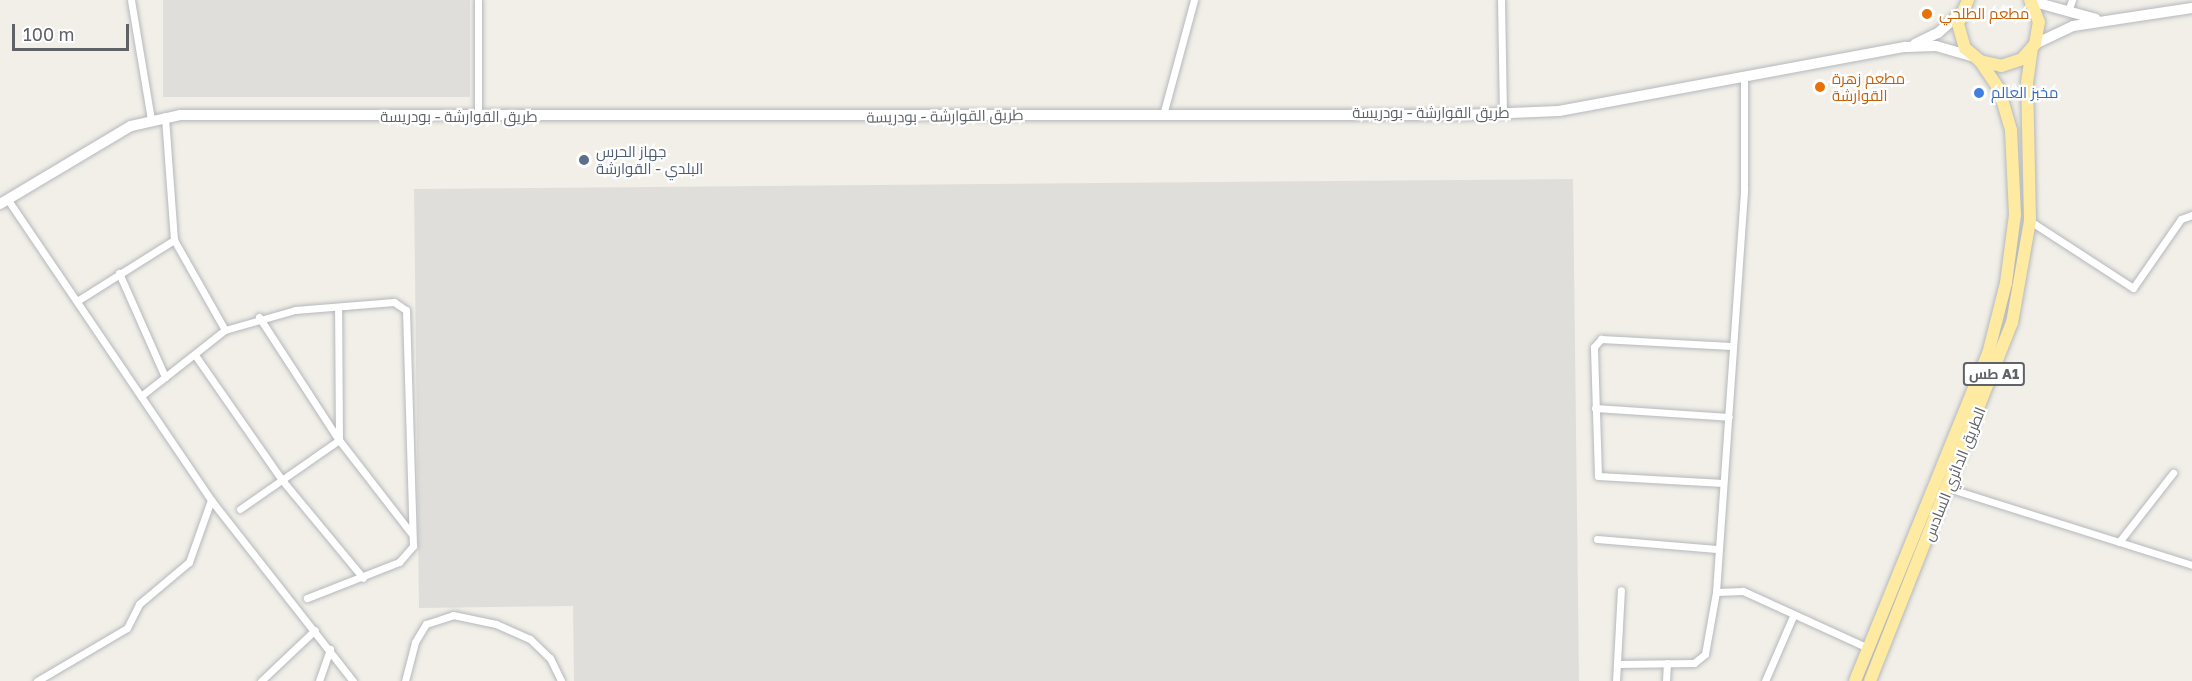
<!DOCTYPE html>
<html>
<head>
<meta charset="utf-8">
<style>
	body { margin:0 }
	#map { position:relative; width:2192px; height:681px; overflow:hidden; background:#f1efe8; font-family:"Golos Text",Cairo,sans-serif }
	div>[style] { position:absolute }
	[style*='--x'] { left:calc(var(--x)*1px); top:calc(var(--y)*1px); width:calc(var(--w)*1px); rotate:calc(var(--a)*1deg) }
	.industrial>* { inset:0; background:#e0deda; transform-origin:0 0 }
	.roads { filter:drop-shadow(0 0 2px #b5b8bc) drop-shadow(0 0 2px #b5b8bc) }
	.minor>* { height:7px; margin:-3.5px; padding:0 3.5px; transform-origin:3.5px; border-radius:3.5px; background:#fff }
	.secondary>* { height:10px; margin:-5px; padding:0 5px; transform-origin:5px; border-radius:5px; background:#fff }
	.trunk>* { height:12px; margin:-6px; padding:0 6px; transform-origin:6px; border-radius:6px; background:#feeaa1 }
	.dots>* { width:16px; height:16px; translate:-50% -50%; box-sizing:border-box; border:3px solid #fff; border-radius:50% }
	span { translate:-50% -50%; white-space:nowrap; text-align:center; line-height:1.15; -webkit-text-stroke:4.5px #fff; paint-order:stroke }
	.shield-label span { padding:2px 4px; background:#fff; border:2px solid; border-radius:4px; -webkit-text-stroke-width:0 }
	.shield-label { font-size:14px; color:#5f6368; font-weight:700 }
	.food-label { font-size:15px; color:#c56008 }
	.left { translate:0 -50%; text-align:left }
	.shop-label { font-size:15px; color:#366cbe }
	.street-label { font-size:15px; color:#5f6368 }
	.service-label { font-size:15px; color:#4e5e75 }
	.scale { position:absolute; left:12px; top:24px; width:117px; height:27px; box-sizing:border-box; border:3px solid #5f6368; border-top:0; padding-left:8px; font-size:18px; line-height:21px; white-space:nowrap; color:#5f6368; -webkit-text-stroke:4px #fff; paint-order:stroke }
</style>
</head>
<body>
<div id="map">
	<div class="industrial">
		<div style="left:163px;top:0;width:307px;height:97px"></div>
		<div style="clip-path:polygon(1573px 179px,1579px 681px,574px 681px,573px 606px,419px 608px,414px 189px)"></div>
	</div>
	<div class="roads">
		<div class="minor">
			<div style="--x:131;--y:0;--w:121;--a:80.5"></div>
			<div style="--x:478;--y:0;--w:118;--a:90"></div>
			<div style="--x:1501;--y:0;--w:114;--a:89"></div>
			<div style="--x:2068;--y:11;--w:12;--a:-70"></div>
			<div style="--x:1163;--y:115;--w:119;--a:-74.9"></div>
			<div style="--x:8;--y:200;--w:362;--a:55.9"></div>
			<div style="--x:211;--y:500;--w:230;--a:51.9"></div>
			<div style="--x:2030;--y:221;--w:123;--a:33"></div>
			<div style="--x:2133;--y:288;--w:84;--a:-55.2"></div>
			<div style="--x:2181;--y:219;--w:12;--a:-20"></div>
			<div style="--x:119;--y:273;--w:114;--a:66.1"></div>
			<div style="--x:77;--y:301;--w:115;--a:-32.2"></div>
			<div style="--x:259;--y:317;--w:147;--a:57"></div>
			<div style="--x:339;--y:440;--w:119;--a:52.2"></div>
			<div style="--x:225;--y:330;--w:73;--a:-15.9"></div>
			<div style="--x:295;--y:310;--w:99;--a:-4.6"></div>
			<div style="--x:394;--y:302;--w:14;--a:34"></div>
			<div style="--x:406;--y:310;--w:236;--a:88.3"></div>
			<div style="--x:413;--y:546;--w:21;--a:131"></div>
			<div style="--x:399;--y:562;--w:99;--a:158.6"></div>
			<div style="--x:195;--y:355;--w:152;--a:55.2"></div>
			<div style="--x:282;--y:480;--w:127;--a:50.4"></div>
			<div style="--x:141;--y:396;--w:107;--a:-38.2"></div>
			<div style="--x:225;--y:330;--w:103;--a:-119.5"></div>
			<div style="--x:174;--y:240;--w:124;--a:-94.2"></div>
			<div style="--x:1595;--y:408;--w:134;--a:3.8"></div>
			<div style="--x:1723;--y:483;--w:125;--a:-176.8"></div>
			<div style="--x:1598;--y:476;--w:129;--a:-91.8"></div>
			<div style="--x:1594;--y:347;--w:11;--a:-49"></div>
			<div style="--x:1601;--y:339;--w:130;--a:3.1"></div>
			<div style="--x:1948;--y:488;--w:256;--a:17.5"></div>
			<div style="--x:240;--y:509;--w:121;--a:-34.9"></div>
			<div style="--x:339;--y:440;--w:133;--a:-90.4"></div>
			<div style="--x:1597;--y:539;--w:120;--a:4.8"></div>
			<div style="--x:2119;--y:542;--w:88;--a:-52"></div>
			<div style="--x:1716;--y:592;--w:27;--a:-2"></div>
			<div style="--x:1743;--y:591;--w:137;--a:24.5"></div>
			<div style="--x:1619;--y:664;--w:75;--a:-0.8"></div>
			<div style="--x:1694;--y:663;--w:14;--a:-39"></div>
			<div style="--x:1705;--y:654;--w:63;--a:-79.9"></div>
			<div style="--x:1716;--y:592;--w:405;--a:-86"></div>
			<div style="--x:1744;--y:188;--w:113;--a:-90"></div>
			<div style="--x:37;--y:681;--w:104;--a:-30.5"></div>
			<div style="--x:127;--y:628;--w:27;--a:-63"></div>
			<div style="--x:139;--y:604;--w:65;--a:-40"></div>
			<div style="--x:189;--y:562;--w:66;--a:-70.5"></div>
			<div style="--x:261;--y:681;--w:74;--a:-43.4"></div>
			<div style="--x:319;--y:681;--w:34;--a:-71"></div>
			<div style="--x:405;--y:681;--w:40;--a:-75.6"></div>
			<div style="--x:415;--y:642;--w:21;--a:-59"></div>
			<div style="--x:426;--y:624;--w:28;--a:-18"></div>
			<div style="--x:453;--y:615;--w:44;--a:11.8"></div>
			<div style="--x:496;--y:624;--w:37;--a:24"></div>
			<div style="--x:530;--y:639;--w:28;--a:44"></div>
			<div style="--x:550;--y:658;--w:25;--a:64"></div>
			<div style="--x:1616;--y:681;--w:91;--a:-86.9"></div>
			<div style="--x:1666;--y:681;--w:18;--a:-87"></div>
			<div style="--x:1765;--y:681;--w:71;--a:-66.7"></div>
		</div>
		<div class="secondary">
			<div style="--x:2031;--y:1;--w:67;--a:15.5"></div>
			<div style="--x:1915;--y:44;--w:25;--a:-26"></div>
			<div style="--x:1938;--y:33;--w:31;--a:-42"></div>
			<div style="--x:2035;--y:44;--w:42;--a:-25.3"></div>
			<div style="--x:2073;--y:26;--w:120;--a:-8.6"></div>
			<div style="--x:0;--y:204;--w:152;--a:-30.8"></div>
			<div style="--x:131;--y:126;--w:50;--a:-12.7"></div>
			<div style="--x:180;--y:115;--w:1282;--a:0"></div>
			<div style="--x:1462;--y:115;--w:97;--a:-2.4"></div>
			<div style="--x:1559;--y:111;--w:353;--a:-10.5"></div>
			<div style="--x:1906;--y:47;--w:30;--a:-2"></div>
			<div style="--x:1936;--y:46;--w:40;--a:16"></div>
		</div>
		<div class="trunk">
			<div style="--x:1968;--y:0;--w:26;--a:113"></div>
			<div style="--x:1958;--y:24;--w:25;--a:74"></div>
			<div style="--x:1965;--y:48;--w:20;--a:41"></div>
			<div style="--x:1980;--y:61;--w:22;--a:13"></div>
			<div style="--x:2001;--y:66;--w:22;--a:-18"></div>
			<div style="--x:2022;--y:59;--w:20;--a:-49"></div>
			<div style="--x:2035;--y:44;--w:22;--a:-80"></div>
			<div style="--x:2039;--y:22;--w:24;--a:-112"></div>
			<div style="--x:1855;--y:681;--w:353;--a:-67.9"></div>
			<div style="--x:1988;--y:354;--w:73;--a:-75.8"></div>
			<div style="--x:2006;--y:283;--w:69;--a:-82.5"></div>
			<div style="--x:2015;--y:215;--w:85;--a:-92.7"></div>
			<div style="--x:2011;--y:130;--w:43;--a:-106.3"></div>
			<div style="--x:1999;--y:89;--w:34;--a:-124"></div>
			<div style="--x:1870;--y:681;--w:385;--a:-68.4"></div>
			<div style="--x:2012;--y:323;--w:104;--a:-80"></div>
			<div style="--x:2030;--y:221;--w:138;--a:-91.2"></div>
			<div style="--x:2027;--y:83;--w:34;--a:-82"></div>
		</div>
	</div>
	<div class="dots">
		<div style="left:1927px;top:14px;background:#e8710a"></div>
		<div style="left:1820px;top:87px;background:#e8710a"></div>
		<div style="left:1979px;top:93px;background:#3f7fe0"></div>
		<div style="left:584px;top:160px;background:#5c6f8a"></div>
	</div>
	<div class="shield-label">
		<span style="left:1994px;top:374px">طس A1</span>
	</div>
	<div class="food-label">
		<span class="left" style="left:1939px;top:14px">مطعم الطلحي</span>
		<span class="left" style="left:1832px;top:87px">مطعم زهرة<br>القوارشة</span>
	</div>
	<div class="shop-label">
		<span class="left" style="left:1991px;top:93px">مخبز العالم</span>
	</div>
	<div class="street-label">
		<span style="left:1431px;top:113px">طريق القوارشة - بودريسة</span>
		<span style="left:945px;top:116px;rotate:-1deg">طريق القوارشة - بودريسة</span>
		<span style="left:459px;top:117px">طريق القوارشة - بودريسة</span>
		<span style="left:1954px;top:474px;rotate:-68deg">الطريق الدائري السادس</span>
	</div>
	<div class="service-label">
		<span class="left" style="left:596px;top:160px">جهاز الحرس<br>البلدي - القوارشة</span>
	</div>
	<div class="scale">100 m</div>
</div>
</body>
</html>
